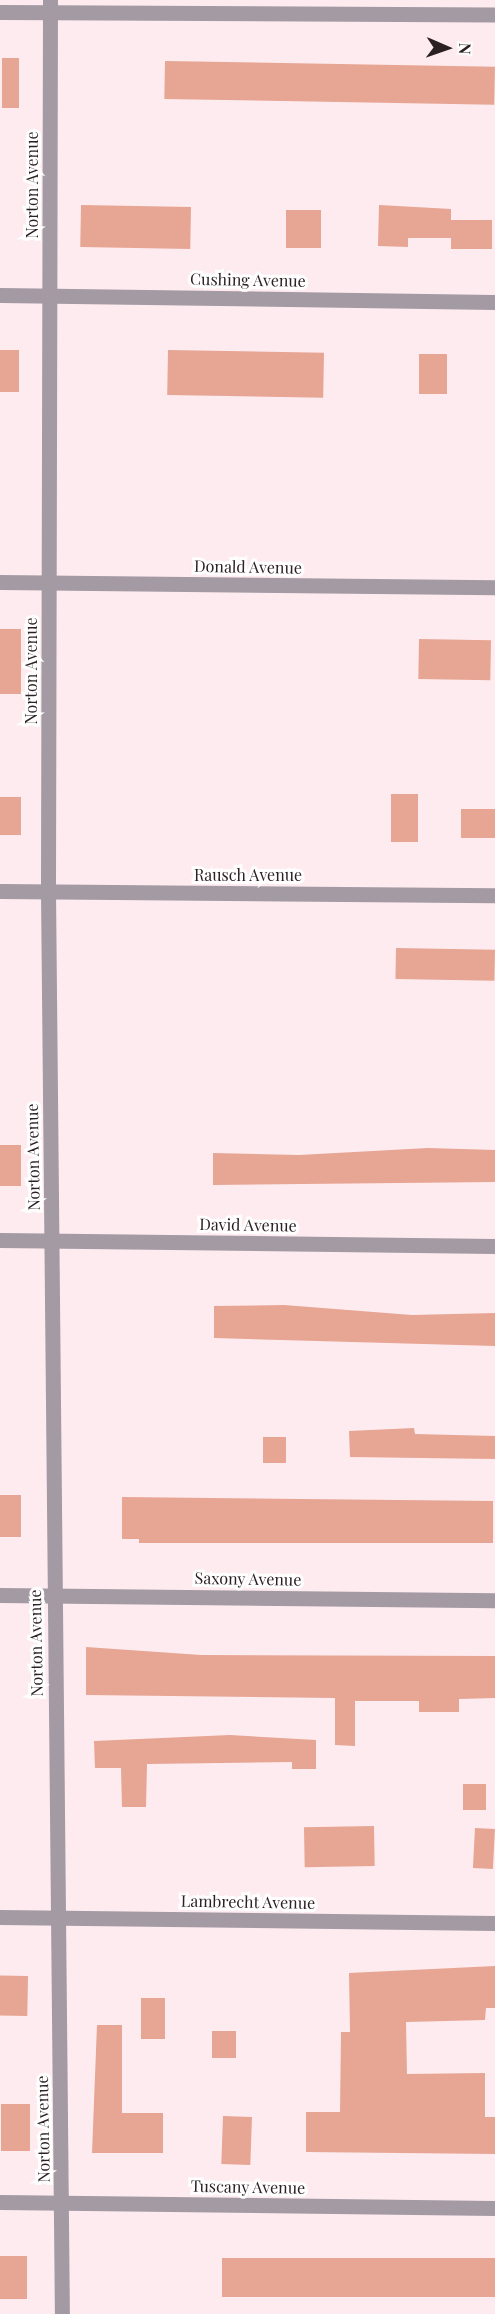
<!DOCTYPE html>
<html>
<head>
<meta charset="utf-8">
<style>
	body { margin:0 }
	#map { position:relative; width:495px; height:2314px; overflow:hidden; background:#feebef; font-family:"Playfair Display",serif }
	div>[style] { position:absolute }
	[style*='--x'] { left:calc(var(--x)*1px); top:calc(var(--y)*1px); width:calc(var(--w)*1px); rotate:calc(var(--a)*1deg) }
	.building>* { inset:0; background:#e7a593; transform-origin:0 0 }
	.street>* { height:15px; margin:-7.5px; padding:0 7.5px; transform-origin:7.5px; border-radius:7.5px; background:#a39aa3 }
	span { translate:-50% -50%; white-space:nowrap; text-align:center; line-height:1.15; -webkit-text-stroke:6px #fefefe; paint-order:stroke }
	.street-label { font-size:16px; color:#2b2023 }
	.north { position:absolute; left:417px; top:18px; width:60px; height:60px; -webkit-text-stroke:4px #fefefe; paint-order:stroke; rotate:92deg; font-size:16px; font-weight:700; line-height:24px; text-align:center; color:#2b2023 }
	.north::after { content:''; display:block; margin:auto; width:21px; height:27px; background:#2b2023; clip-path:polygon(50% 0,100% 100%,50% 72%,0 100%) }
</style>
</head>
<body>
<div id="map">
	<div class="building">
		<div style="left:2px;top:58px;width:17px;height:50px"></div>
		<div style="left:165px;top:61px;width:330px;height:38px;rotate:1deg"></div>
		<div style="left:81px;top:205px;width:110px;height:42px;rotate:1deg"></div>
		<div style="clip-path:polygon(379px 205px,451px 209px,451px 220px,492px 220px,492px 249px,451px 249px,451px 238px,408px 238px,408px 247px,378px 246px)"></div>
		<div style="left:286px;top:210px;width:35px;height:38px"></div>
		<div style="left:0;top:350px;width:19px;height:42px"></div>
		<div style="left:168px;top:350px;width:156px;height:45px;rotate:1deg"></div>
		<div style="left:419px;top:354px;width:28px;height:40px"></div>
		<div style="left:0;top:629px;width:21px;height:65px"></div>
		<div style="left:419px;top:639px;width:72px;height:40px;rotate:1deg"></div>
		<div style="left:391px;top:794px;width:27px;height:48px"></div>
		<div style="left:0;top:797px;width:21px;height:38px"></div>
		<div style="left:461px;top:809px;width:34px;height:29px"></div>
		<div style="left:396px;top:948px;width:99px;height:31px;rotate:1deg"></div>
		<div style="left:0;top:1145px;width:21px;height:41px"></div>
		<div style="clip-path:polygon(428px 1148px,495px 1150px,495px 1182px,213px 1185px,213px 1153px,299px 1155px)"></div>
		<div style="clip-path:polygon(284px 1305px,412px 1315px,495px 1313px,495px 1346px,214px 1338px,214px 1306px)"></div>
		<div style="clip-path:polygon(414px 1428px,415px 1434px,495px 1436px,495px 1459px,350px 1457px,349px 1431px)"></div>
		<div style="left:263px;top:1437px;width:23px;height:26px"></div>
		<div style="left:0;top:1495px;width:21px;height:42px"></div>
		<div style="clip-path:polygon(122px 1497px,493px 1501px,493px 1543px,139px 1543px,139px 1539px,122px 1539px)"></div>
		<div style="clip-path:polygon(86px 1647px,201px 1655px,495px 1656px,495px 1698px,459px 1699px,459px 1712px,419px 1712px,419px 1701px,355px 1701px,355px 1746px,335px 1745px,335px 1698px,86px 1695px)"></div>
		<div style="clip-path:polygon(230px 1735px,316px 1740px,316px 1769px,292px 1769px,292px 1762px,147px 1764px,146px 1807px,122px 1807px,121px 1768px,95px 1768px,94px 1741px)"></div>
		<div style="left:463px;top:1784px;width:23px;height:26px"></div>
		<div style="left:374px;top:1826px;width:40px;height:70px;rotate:89deg"></div>
		<div style="left:475px;top:1828px;width:20px;height:40px;rotate:3deg"></div>
		<div style="clip-path:polygon(495px 1966px,495px 2008px,486px 2008px,485px 2020px,406px 2022px,407px 2074px,485px 2073px,485px 2117px,495px 2117px,495px 2154px,306px 2152px,306px 2112px,340px 2112px,341px 2032px,350px 2032px,349px 1973px)"></div>
		<div style="left:28px;top:1976px;width:40px;height:28px;rotate:91deg"></div>
		<div style="left:141px;top:1998px;width:24px;height:41px"></div>
		<div style="clip-path:polygon(97px 2025px,122px 2025px,122px 2113px,163px 2113px,163px 2153px,92px 2153px)"></div>
		<div style="left:212px;top:2031px;width:24px;height:27px"></div>
		<div style="left:1px;top:2104px;width:29px;height:47px"></div>
		<div style="left:223px;top:2116px;width:29px;height:48px;rotate:2deg"></div>
		<div style="left:0;top:2256px;width:27px;height:43px"></div>
		<div style="left:222px;top:2258px;width:273px;height:39px"></div>
	</div>
	<div class="street">
		<div style="--x:50;--y:0;--w:891;--a:90.13"></div>
		<div style="--x:48;--y:891;--w:1423;--a:89.44"></div>
		<div style="--x:0;--y:12;--w:495;--a:0.3"></div>
		<div style="--x:0;--y:295;--w:495;--a:0.8"></div>
		<div style="--x:0;--y:582;--w:495;--a:0.6"></div>
		<div style="--x:0;--y:891;--w:495;--a:0.5"></div>
		<div style="--x:0;--y:1240;--w:495;--a:0.7"></div>
		<div style="--x:0;--y:1595;--w:495;--a:0.6"></div>
		<div style="--x:0;--y:1917;--w:495;--a:0.7"></div>
		<div style="--x:0;--y:2202;--w:495;--a:0.7"></div>
	</div>
	<div class="street-label">
		<span style="left:32px;top:185px;rotate:-90deg">Norton Avenue</span>
		<span style="left:248px;top:280px;rotate:1deg">Cushing Avenue</span>
		<span style="left:248px;top:567px;rotate:1deg">Donald Avenue</span>
		<span style="left:31px;top:671px;rotate:-90deg">Norton Avenue</span>
		<span style="left:248px;top:875px">Rausch Avenue</span>
		<span style="left:33px;top:1157px;rotate:-91deg">Norton Avenue</span>
		<span style="left:248px;top:1225px;rotate:1deg">David Avenue</span>
		<span style="left:248px;top:1579px;rotate:1deg">Saxony Avenue</span>
		<span style="left:36px;top:1643px;rotate:-91deg">Norton Avenue</span>
		<span style="left:248px;top:1902px;rotate:1deg">Lambrecht Avenue</span>
		<span style="left:43px;top:2129px;rotate:-91deg">Norton Avenue</span>
		<span style="left:248px;top:2187px;rotate:1deg">Tuscany Avenue</span>
	</div>
	<div class="north">N</div>
</div>
</body>
</html>
